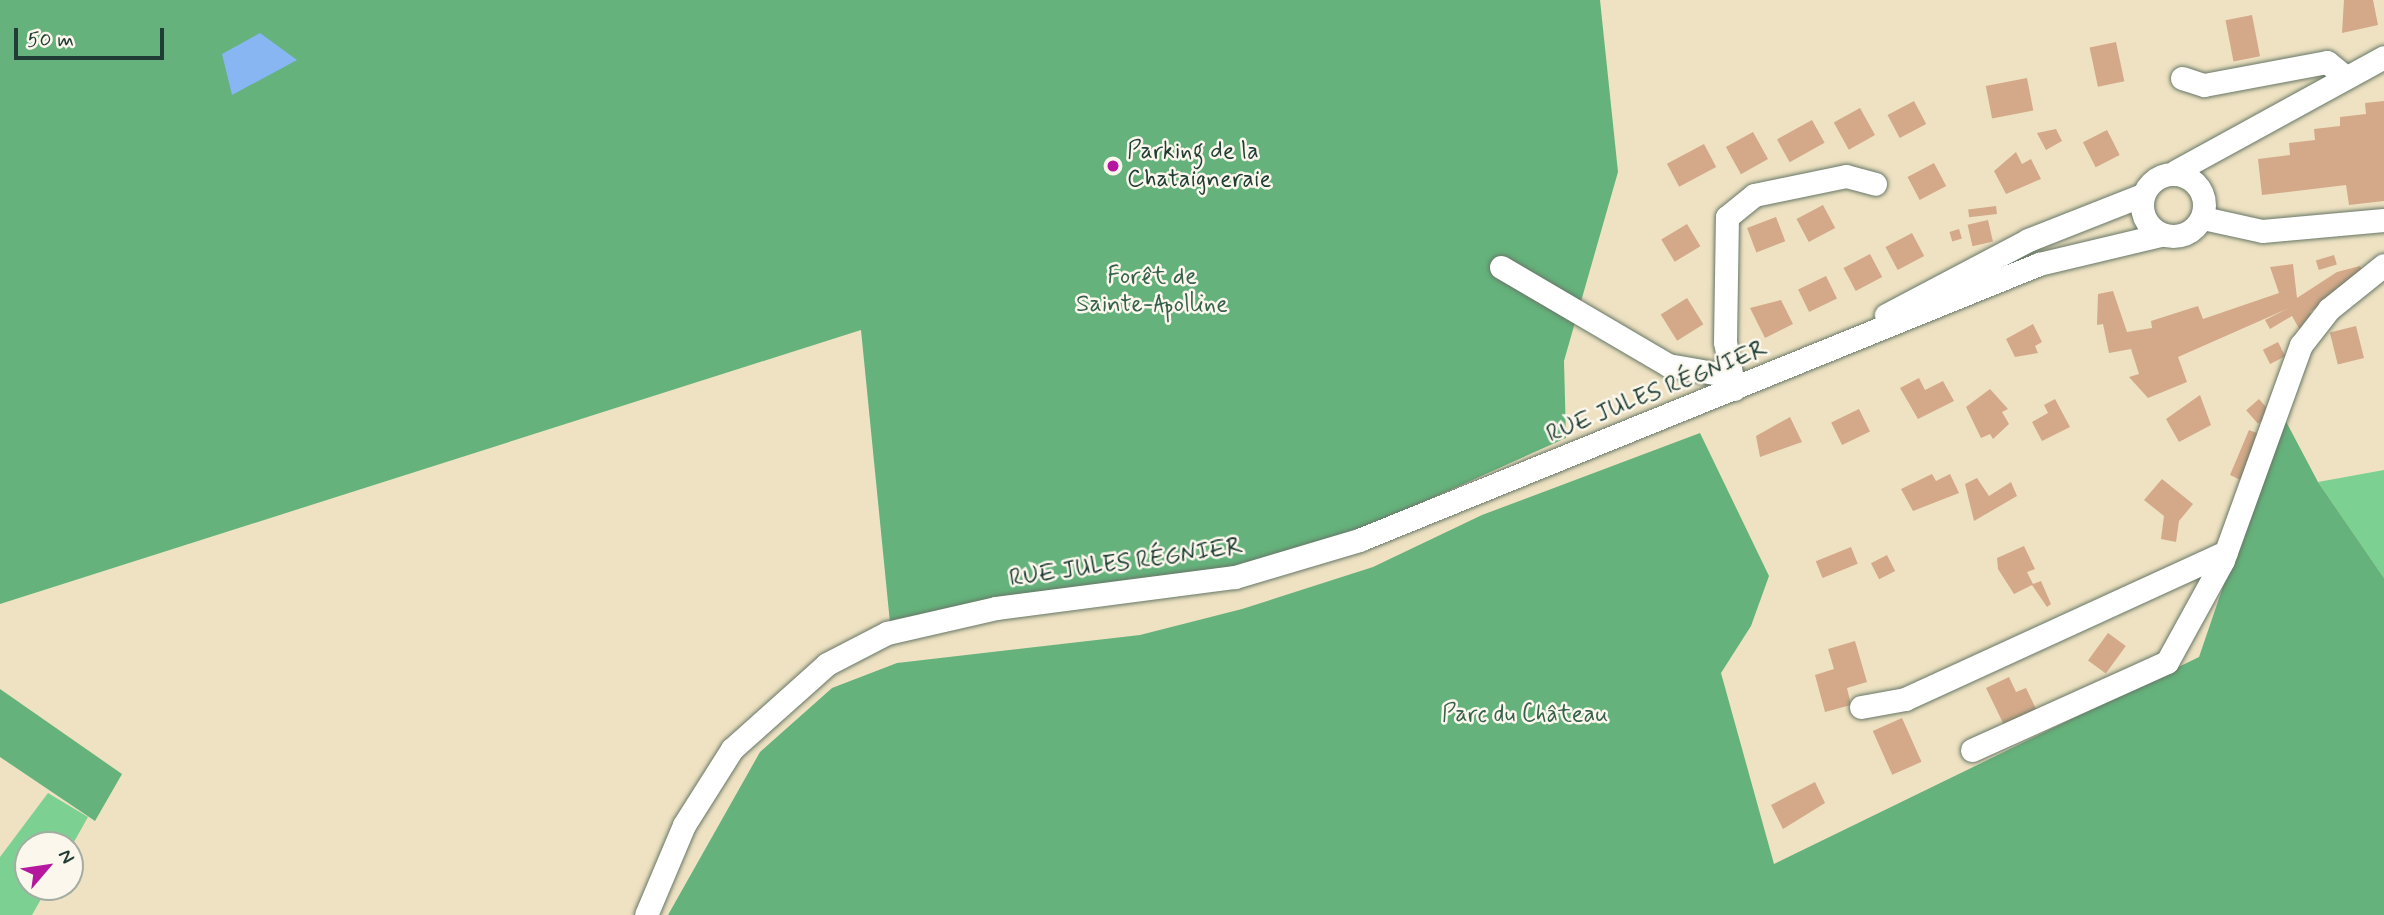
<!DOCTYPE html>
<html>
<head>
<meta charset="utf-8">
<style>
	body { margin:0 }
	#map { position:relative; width:2384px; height:915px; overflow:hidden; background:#eee2c2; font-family:Mynerve,sans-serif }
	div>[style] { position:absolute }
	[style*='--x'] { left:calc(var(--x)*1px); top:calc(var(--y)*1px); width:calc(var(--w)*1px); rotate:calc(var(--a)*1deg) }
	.green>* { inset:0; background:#7cd092 }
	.forest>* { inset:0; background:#65b27c }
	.water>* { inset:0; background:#87b6f2 }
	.building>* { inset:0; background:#d3a989; transform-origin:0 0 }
	.roads { filter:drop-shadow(0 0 2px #677766) drop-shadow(0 0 2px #677766) }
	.minor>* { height:23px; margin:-11.5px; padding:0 11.5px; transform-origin:11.5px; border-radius:11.5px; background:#fff }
	.minor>.ring { margin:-11.5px; padding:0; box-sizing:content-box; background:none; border:23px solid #fff; border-radius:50% }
	.dots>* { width:19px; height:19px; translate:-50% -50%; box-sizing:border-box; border:4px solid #fbf7ec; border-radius:50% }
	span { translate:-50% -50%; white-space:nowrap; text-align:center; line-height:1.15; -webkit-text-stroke:5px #fbf7ec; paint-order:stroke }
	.poi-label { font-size:24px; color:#1f3d34 }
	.left { translate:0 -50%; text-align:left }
	.park-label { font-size:24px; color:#36624c }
	.street-label { font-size:24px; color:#1f3d34 }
	.north { position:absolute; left:14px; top:831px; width:70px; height:70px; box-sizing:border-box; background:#fbf7ec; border:2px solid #a3ada2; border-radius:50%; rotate:61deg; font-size:19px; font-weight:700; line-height:28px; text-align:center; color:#1f3d34 }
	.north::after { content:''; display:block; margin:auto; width:24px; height:32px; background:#b5179e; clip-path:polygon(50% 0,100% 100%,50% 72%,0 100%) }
	.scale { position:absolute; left:14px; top:28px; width:150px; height:32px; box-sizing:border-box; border:4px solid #1f3d34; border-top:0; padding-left:9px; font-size:21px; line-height:24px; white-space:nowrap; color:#1f3d34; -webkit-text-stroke:5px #fbf7ec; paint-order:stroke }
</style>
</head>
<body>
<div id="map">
	<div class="green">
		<div style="clip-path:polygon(2384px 470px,2384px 578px,2318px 482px)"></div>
		<div style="clip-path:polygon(48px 793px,88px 817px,70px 849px,28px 845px,28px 887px,48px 887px,32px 915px,0 915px,0 857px)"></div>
	</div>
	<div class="forest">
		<div style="clip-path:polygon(0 0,1600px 0,1618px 172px,1564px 361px,1566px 438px,1321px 548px,892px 643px,861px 330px,0 604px)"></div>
		<div style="clip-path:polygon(2282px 414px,2318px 482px,2384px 578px,2384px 915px,668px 915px,760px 752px,832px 688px,897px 663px,1140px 635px,1242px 609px,1373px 567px,1482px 515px,1700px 433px,1769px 576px,1751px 626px,1721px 673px,1774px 864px,2199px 657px)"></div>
		<div style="clip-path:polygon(0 689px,122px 774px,95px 821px,0 757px)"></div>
	</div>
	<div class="water">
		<div style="clip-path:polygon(260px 33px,297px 60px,232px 95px,222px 54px)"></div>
	</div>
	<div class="building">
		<div style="clip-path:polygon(2344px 0,2373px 0,2378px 25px,2342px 33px)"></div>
		<div style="left:2252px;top:15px;width:42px;height:27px;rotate:79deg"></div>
		<div style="left:2116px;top:42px;width:40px;height:27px;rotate:78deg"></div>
		<div style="left:2027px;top:78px;width:33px;height:42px;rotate:79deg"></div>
		<div style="left:1914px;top:101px;width:26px;height:30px;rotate:62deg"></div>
		<div style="clip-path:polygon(2384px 101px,2384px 201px,2349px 205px,2346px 185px,2262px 195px,2258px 159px,2290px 155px,2289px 143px,2315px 140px,2314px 129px,2340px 126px,2340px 117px,2366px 114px,2365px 103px)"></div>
		<div style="left:1860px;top:108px;width:31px;height:30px;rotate:61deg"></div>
		<div style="left:1812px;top:120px;width:26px;height:40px;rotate:61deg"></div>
		<div style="clip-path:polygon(2056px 129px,2062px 141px,2046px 150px,2037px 133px)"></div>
		<div style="left:2107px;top:130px;width:28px;height:27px;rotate:63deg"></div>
		<div style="left:1753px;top:132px;width:31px;height:31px;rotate:61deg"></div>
		<div style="left:1704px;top:144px;width:26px;height:42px;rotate:62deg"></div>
		<div style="clip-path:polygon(2016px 152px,2022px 164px,2031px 159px,2041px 179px,2006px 194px,1994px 171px)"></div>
		<div style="left:1934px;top:163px;width:26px;height:30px;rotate:62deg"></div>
		<div style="left:1823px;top:205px;width:26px;height:30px;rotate:62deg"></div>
		<div style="left:1996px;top:206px;width:8px;height:28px;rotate:83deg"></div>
		<div style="left:1776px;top:217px;width:26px;height:31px;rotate:69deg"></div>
		<div style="left:1988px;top:220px;width:22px;height:21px;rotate:77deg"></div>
		<div style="left:1687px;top:224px;width:26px;height:30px;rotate:59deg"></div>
		<div style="left:1959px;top:229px;width:10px;height:10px;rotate:73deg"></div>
		<div style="left:1912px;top:233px;width:26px;height:30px;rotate:62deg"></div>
		<div style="left:1870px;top:254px;width:26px;height:30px;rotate:62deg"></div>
		<div style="left:2334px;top:255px;width:10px;height:19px;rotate:73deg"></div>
		<div style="clip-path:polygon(2293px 264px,2297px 298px,2337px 272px,2360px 266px,2364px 273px,2310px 312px,2315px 320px,2301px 332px,2292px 316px,2270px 329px,2265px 320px,2289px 308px,2178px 357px,2187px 382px,2148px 398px,2129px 377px,2139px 374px,2131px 349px,2109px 353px,2103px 324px,2097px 325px,2098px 294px,2113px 291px,2127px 332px,2152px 328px,2151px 321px,2198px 306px,2203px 319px,2279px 293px,2270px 267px)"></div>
		<div style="left:1826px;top:276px;width:25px;height:31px;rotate:64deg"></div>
		<div style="left:1687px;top:298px;width:31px;height:31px;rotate:58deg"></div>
		<div style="clip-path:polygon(1781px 300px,1793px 324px,1765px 338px,1750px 308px)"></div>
		<div style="clip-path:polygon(2033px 324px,2042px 342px,2035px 346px,2038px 353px,2015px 357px,2006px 339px)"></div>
		<div style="left:2356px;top:326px;width:33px;height:27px;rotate:76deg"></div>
		<div style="left:2278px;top:342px;width:16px;height:17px;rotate:63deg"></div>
		<div style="clip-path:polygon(1919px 378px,1925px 390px,1943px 381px,1954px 401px,1918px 419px,1900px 388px)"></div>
		<div style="clip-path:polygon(1990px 389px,2008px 409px,2002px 412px,2009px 424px,1993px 439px,1990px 434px,1981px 438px,1966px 407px)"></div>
		<div style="clip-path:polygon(2200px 395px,2211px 425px,2179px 442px,2166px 419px)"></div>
		<div style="clip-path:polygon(2055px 399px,2070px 427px,2042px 441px,2032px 422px,2048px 413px,2044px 405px)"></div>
		<div style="left:2259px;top:399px;width:18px;height:17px;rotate:49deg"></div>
		<div style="left:1859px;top:409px;width:25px;height:31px;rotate:64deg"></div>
		<div style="clip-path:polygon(1790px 417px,1802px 442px,1760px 457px,1756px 436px)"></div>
		<div style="clip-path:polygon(2249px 430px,2262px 435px,2247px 483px,2230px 475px)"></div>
		<div style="clip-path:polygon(1932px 474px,1936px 481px,1950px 474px,1959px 493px,1913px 511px,1901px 489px)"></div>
		<div style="clip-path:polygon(1977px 478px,1989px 496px,2011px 482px,2017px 496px,1974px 521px,1965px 484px)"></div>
		<div style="clip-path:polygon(2162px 479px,2193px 504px,2179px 521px,2176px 542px,2161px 539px,2164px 516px,2144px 500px)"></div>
		<div style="clip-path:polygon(2024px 546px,2035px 569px,2027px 572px,2033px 584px,2041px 581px,2051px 604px,2047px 607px,2032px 585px,2014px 594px,1998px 569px,1997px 558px)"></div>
		<div style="left:1851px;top:547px;width:18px;height:38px;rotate:68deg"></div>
		<div style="left:1887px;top:555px;width:18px;height:18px;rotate:63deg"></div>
		<div style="left:2108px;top:633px;width:22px;height:34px;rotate:36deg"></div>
		<div style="clip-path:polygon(1855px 641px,1867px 682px,1847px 688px,1851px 705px,1825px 712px,1815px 675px,1834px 669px,1828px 649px)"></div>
		<div style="clip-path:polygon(2009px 677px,2016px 692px,2026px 688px,2036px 709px,2004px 725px,1986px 688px)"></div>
		<div style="left:1902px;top:718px;width:48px;height:32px;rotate:66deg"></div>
		<div style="clip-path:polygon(1815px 782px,1825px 803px,1783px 829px,1771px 805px)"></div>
	</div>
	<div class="roads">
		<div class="minor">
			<div style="--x:2182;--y:78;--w:23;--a:18"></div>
			<div style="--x:2204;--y:85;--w:125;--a:-10.6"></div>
			<div style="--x:2327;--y:62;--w:22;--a:39"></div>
			<div style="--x:2176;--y:171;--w:237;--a:-28.7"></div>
			<div class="ring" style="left:2142px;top:174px;width:39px;height:39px"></div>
			<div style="--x:2203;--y:218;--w:60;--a:12.4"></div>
			<div style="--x:2262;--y:231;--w:122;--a:-5.2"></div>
			<div style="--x:1501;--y:267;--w:194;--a:30.4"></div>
			<div style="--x:1668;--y:365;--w:64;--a:9.9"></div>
			<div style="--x:1886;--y:315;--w:161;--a:-27.8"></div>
			<div style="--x:2028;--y:240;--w:123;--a:-21.5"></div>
			<div style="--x:1734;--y:389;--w:48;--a:-100.8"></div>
			<div style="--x:1725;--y:342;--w:125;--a:-89.1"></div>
			<div style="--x:1727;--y:217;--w:35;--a:-39"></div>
			<div style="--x:1754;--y:195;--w:94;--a:-11.7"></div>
			<div style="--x:1846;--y:176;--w:30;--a:15"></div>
			<div style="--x:1861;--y:707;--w:45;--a:-10.3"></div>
			<div style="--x:1905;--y:699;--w:353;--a:-24.6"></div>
			<div style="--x:1972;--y:750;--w:214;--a:-24.3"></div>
			<div style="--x:2167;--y:662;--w:116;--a:-61.2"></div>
			<div style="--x:2223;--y:560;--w:229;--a:-70.1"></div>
			<div style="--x:2301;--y:345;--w:46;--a:-52.1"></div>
			<div style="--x:2329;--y:309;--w:70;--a:-38.7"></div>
			<div style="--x:646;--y:915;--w:98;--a:-67.1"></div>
			<div style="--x:684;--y:825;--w:90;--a:-57.7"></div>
			<div style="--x:732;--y:749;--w:127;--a:-41.8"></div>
			<div style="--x:827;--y:664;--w:68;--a:-27.3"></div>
			<div style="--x:887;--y:633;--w:112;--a:-12.9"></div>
			<div style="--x:996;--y:608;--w:241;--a:-7.4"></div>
			<div style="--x:1235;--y:577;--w:129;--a:-16.6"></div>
			<div style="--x:1359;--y:540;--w:734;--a:-22.09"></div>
			<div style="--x:2039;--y:264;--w:125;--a:-13.4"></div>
		</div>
	</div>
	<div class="dots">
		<div style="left:1113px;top:166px;background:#b5179e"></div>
	</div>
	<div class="poi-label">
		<span class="left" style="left:1127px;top:166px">Parking de la<br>Chataigneraie</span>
	</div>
	<div class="park-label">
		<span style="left:1152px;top:291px">Forêt de<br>Sainte-Apolline</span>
		<span style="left:1525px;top:715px">Parc du Château</span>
	</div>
	<div class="street-label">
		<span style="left:1657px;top:392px;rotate:-22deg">RUE JULES RÉGNIER</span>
		<span style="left:1126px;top:563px;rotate:-8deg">RUE JULES RÉGNIER</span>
	</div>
	<div class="north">N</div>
	<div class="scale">50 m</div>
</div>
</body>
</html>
